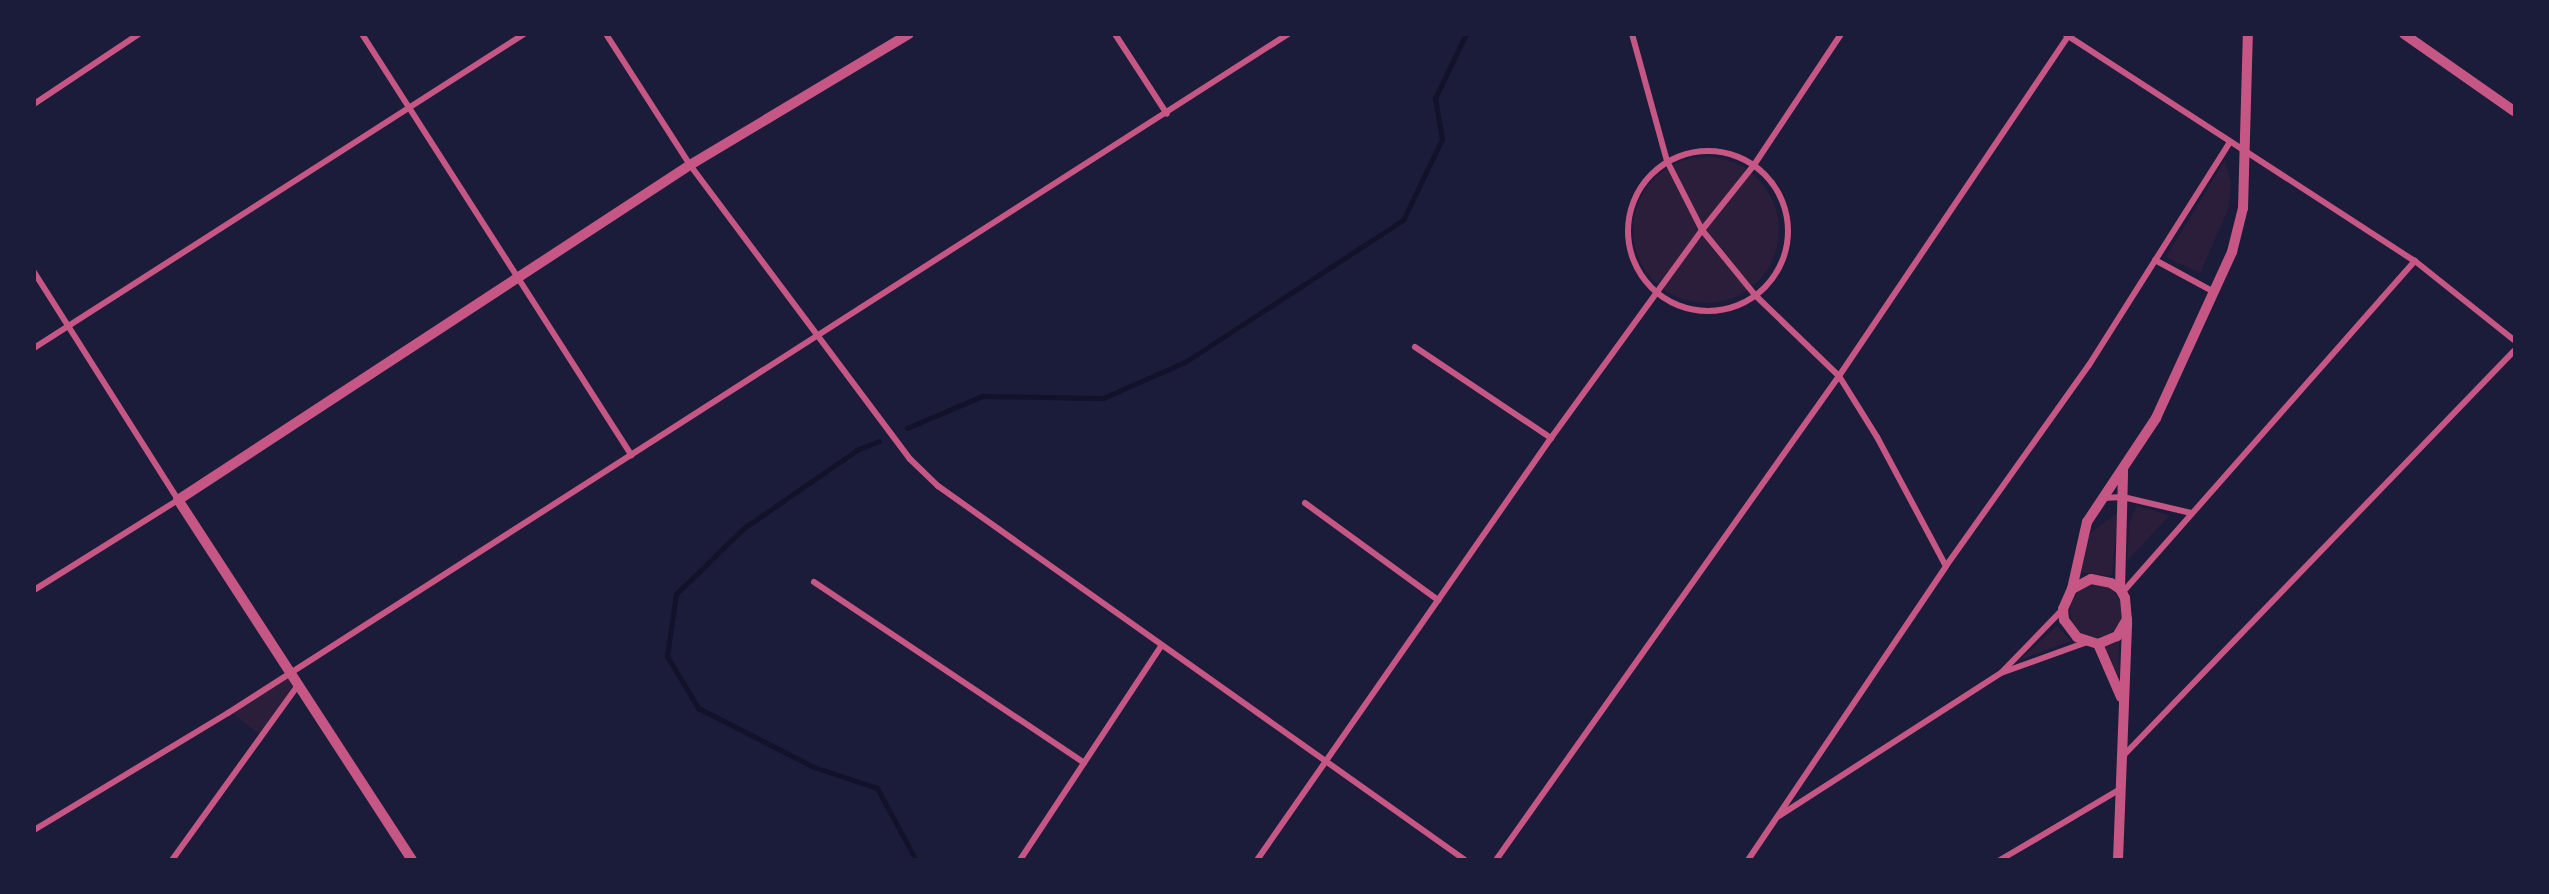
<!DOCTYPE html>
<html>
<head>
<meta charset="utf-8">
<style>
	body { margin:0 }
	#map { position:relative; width:2549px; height:894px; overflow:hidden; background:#1b1b3a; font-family:Figtree,sans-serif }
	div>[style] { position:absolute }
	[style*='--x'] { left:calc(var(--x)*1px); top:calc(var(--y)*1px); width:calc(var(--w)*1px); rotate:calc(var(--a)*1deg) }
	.green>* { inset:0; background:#2a1e3b }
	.round { border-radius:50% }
	.stream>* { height:5px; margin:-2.5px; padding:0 2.5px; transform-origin:2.5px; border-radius:2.5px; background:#12122b }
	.minor>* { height:6px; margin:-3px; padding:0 3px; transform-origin:3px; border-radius:3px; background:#c65784 }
	.minor>.ring { margin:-3px; padding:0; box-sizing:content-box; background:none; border:6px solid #c65784; border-radius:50% }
	.tertiary>* { height:10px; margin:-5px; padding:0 5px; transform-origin:5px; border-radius:5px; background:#c65784 }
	span { translate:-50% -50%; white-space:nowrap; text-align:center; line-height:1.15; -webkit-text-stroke:6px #1b1b3a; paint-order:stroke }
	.frame { position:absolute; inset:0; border:36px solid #1b1b3a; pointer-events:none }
</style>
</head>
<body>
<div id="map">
	<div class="green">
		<div class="round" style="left:1633px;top:157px;width:146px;height:146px"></div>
		<div style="clip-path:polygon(2225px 160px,2231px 183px,2228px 210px,2200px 273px,2166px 257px)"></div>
		<div style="clip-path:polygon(2136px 506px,2170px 515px,2127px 561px,2129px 525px)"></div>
		<div style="clip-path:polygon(2118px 512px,2112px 576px,2082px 573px,2079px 568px,2087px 536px)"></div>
		<div class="round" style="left:2070px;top:585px;width:52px;height:52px"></div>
		<div style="clip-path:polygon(2057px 626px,2071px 641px,2020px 660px)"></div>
		<div style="clip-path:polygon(2119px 639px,2119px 677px,2102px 646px)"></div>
		<div style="clip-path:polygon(288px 676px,295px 684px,260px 735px,232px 713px)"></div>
	</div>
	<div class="stream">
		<div style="--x:907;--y:428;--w:82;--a:-23.1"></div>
		<div style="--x:982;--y:396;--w:121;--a:0.9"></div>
		<div style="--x:1103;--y:398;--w:90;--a:-23.7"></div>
		<div style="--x:1185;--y:362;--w:260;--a:-33.1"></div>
		<div style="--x:1403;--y:220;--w:90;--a:-64.3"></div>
		<div style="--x:1442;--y:139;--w:42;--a:-99.7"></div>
		<div style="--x:1435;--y:98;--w:71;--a:-64.2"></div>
		<div style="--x:879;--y:441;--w:24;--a:158"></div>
		<div style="--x:857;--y:450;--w:137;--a:145.4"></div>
		<div style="--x:744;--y:528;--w:95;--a:135.9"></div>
		<div style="--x:676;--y:594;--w:63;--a:98.3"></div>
		<div style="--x:667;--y:656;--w:61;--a:59.2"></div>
		<div style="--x:698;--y:708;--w:130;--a:27"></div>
		<div style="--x:814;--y:767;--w:66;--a:18.4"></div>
		<div style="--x:877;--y:788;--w:82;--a:61.6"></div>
	</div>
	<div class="minor">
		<div style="--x:362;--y:34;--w:500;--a:57.4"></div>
		<div style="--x:606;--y:34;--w:156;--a:57.3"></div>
		<div style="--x:690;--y:165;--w:367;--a:53.2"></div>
		<div style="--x:910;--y:459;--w:39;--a:44"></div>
		<div style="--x:938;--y:486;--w:646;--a:35.36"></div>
		<div style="--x:1115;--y:34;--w:95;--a:57"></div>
		<div style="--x:1632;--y:34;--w:132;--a:74.6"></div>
		<div style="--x:1667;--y:161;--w:77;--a:63.1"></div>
		<div style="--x:1702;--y:230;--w:84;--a:50.8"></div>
		<div style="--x:1755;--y:295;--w:117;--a:44"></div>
		<div style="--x:1839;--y:376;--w:72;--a:58.1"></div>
		<div style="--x:1877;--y:437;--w:146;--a:61.9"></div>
		<div style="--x:2065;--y:34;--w:417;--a:33"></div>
		<div style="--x:2415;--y:261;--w:127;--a:38.6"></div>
		<div style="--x:34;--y:104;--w:126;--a:-33.7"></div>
		<div class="ring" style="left:1628px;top:151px;width:154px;height:154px"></div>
		<div style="--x:2155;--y:260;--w:67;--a:28.5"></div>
		<div style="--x:34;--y:272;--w:270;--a:57.7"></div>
		<div style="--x:178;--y:500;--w:170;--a:148"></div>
		<div style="--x:1415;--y:347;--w:164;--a:33.8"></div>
		<div style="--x:34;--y:348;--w:582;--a:-32.65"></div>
		<div style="--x:2103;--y:498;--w:20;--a:-3"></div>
		<div style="--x:2123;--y:497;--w:70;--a:13.2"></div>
		<div style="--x:1305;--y:503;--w:165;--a:36.1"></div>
		<div style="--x:814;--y:582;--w:325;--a:33.8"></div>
		<div style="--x:2122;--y:593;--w:443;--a:-48.6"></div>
		<div style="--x:2001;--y:673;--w:91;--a:-19.8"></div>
		<div style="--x:2123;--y:756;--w:563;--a:-46.01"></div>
		<div style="--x:1779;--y:816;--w:264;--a:-32.8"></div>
		<div style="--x:2001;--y:673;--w:89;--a:-45.9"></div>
		<div style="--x:34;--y:830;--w:227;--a:-31.1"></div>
		<div style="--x:228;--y:713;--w:1259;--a:-32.64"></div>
		<div style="--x:172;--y:860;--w:216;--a:-54.2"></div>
		<div style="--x:1020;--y:860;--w:256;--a:-56.6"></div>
		<div style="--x:1257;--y:860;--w:514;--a:-55.14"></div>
		<div style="--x:1551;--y:438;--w:257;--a:-54"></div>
		<div style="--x:1702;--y:230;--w:83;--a:-51.3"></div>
		<div style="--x:1754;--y:165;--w:157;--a:-56.4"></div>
		<div style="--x:1496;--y:860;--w:593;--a:-54.68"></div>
		<div style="--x:1839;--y:376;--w:409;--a:-56"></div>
		<div style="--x:1748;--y:860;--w:354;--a:-56"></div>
		<div style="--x:1946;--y:566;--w:247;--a:-54.6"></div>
		<div style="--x:2089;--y:365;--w:264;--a:-57.7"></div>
		<div style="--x:2000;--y:860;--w:138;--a:-30.5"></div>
	</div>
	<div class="tertiary">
		<div style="--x:2404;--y:34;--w:134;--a:35"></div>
		<div style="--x:2072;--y:589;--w:21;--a:-28"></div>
		<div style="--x:2091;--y:579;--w:20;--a:11"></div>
		<div style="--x:2111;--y:583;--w:11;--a:34"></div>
		<div style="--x:2120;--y:589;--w:10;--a:61"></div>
		<div style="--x:2125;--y:598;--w:21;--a:85"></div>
		<div style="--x:2127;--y:619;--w:20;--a:120"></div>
		<div style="--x:2117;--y:636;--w:21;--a:157"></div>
		<div style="--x:2098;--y:644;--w:22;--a:-162"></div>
		<div style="--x:2077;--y:637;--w:21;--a:-127"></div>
		<div style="--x:2064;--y:620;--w:11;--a:-95"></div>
		<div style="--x:2063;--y:609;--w:22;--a:-66"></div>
		<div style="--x:2072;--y:589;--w:69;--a:-77.4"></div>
		<div style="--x:2087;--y:522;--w:125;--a:-56.4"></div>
		<div style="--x:2156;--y:418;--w:183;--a:-65.4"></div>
		<div style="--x:2232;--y:252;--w:45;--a:-76"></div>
		<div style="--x:2243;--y:208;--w:174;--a:-88.4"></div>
		<div style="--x:2120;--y:589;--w:118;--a:-88.5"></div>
		<div style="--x:2098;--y:644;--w:58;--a:66.5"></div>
		<div style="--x:412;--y:860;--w:429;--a:-123"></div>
		<div style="--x:178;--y:500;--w:612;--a:-33.2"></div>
		<div style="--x:690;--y:165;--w:255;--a:-30.9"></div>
		<div style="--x:2118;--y:860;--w:238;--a:-87.8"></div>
	</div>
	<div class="frame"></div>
</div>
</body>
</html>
